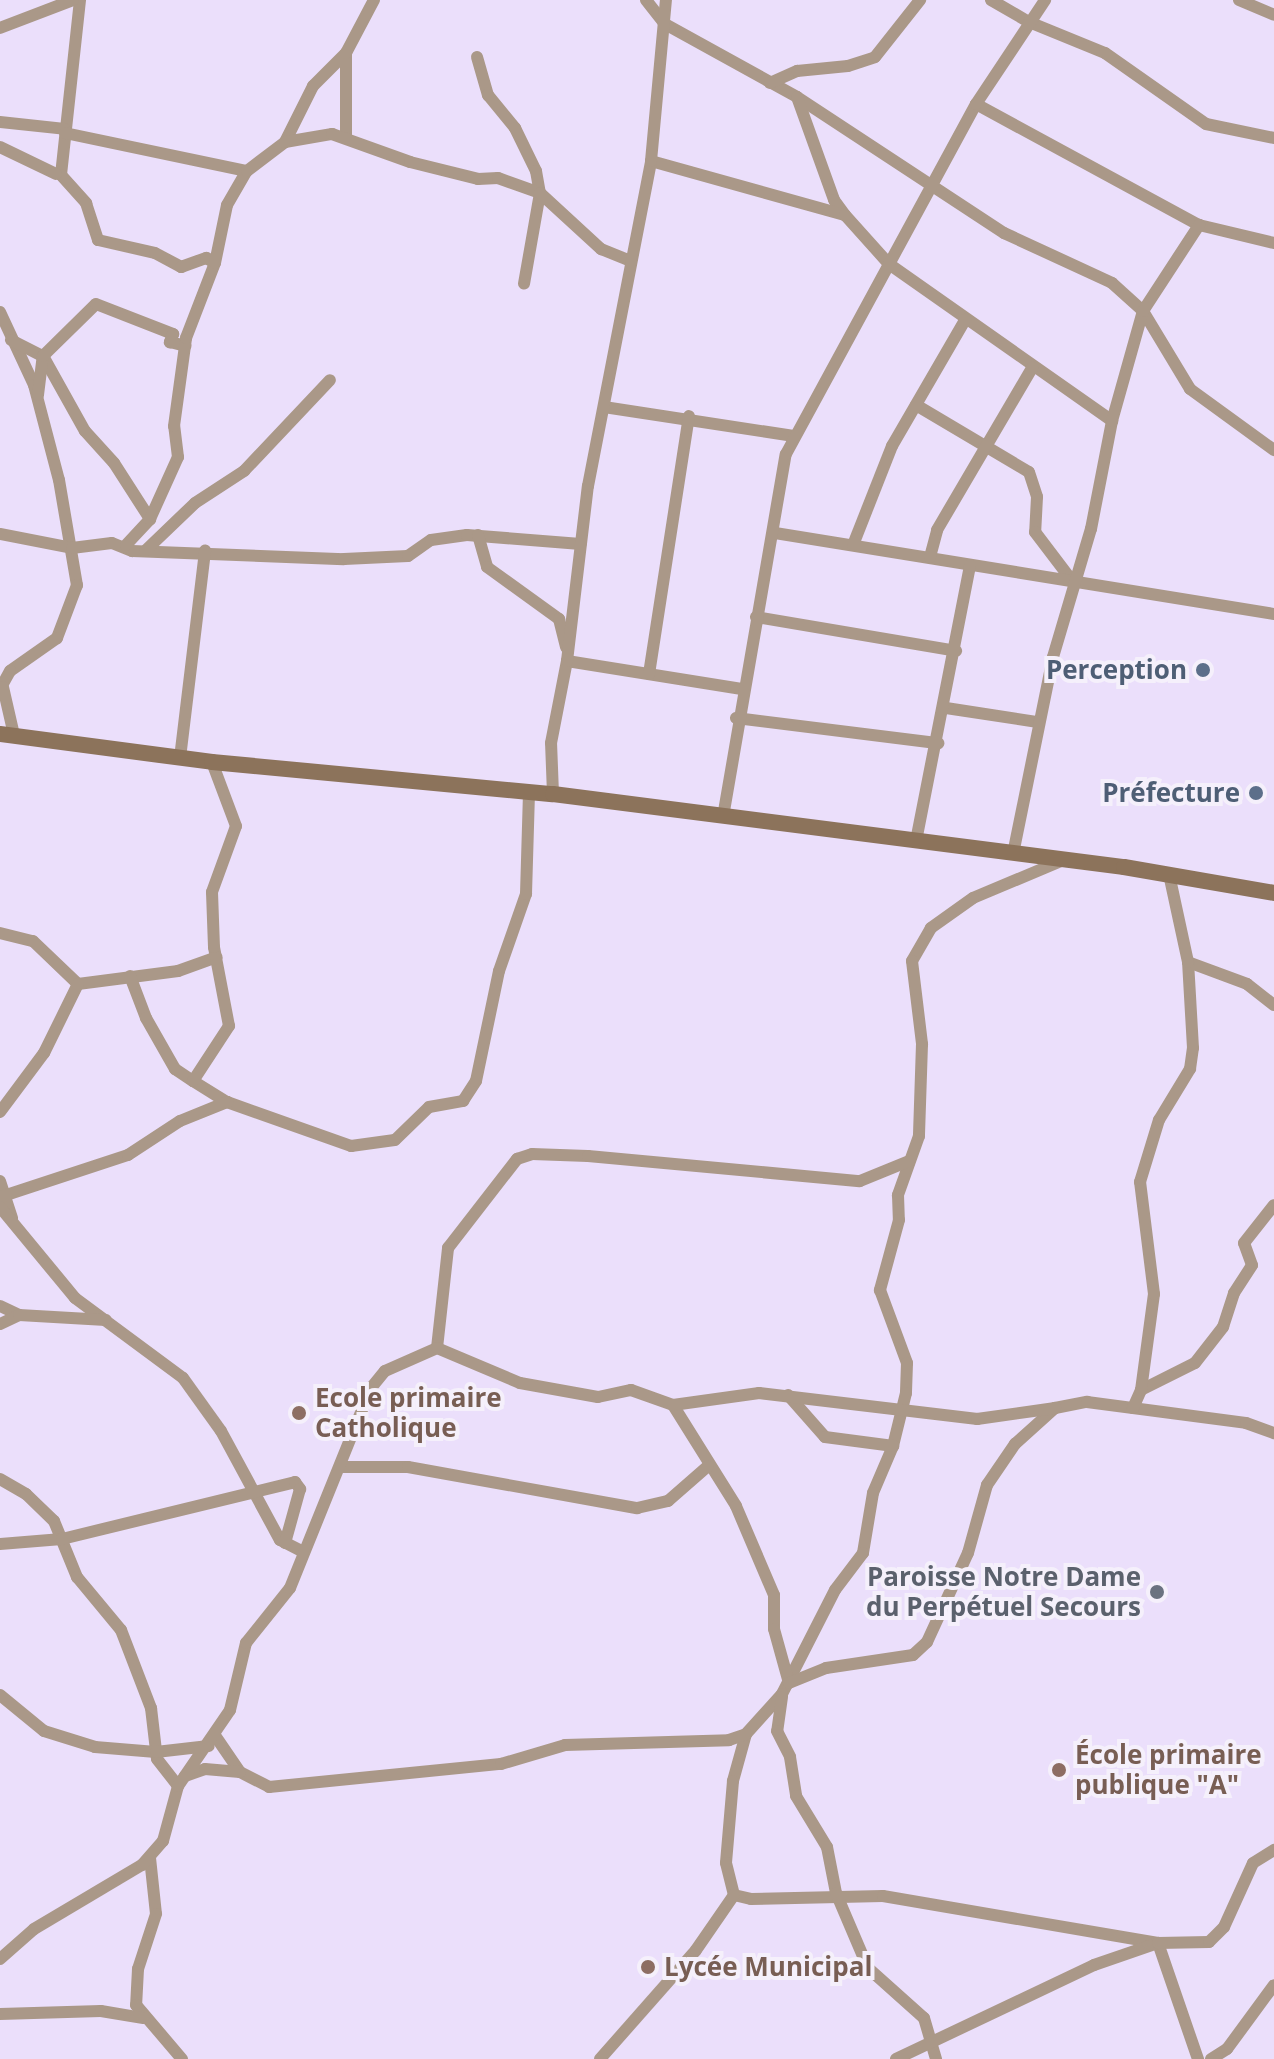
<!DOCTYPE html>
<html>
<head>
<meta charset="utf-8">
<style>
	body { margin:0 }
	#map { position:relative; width:1274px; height:2059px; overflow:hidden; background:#ebdffb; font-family:"Open Sans",sans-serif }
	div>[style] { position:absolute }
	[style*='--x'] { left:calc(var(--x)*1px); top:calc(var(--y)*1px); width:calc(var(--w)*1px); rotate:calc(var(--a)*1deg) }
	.street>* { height:12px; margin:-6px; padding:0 6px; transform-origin:6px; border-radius:6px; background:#aa9888 }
	.secondary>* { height:16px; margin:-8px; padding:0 8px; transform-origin:8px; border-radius:8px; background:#8c735b }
	.dots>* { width:22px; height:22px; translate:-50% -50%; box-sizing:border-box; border:4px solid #f5f0fb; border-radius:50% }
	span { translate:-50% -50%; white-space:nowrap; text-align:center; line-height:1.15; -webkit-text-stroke:8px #f5f0fb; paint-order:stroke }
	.service-label { font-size:26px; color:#4e5e75; font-weight:700 }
	.right { translate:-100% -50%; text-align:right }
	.education-label { font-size:26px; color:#785e54; font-weight:700 }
	.left { translate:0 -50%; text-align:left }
	.worship-label { font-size:26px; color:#5b616d; font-weight:700 }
</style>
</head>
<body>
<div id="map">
	<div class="street">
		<div style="--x:80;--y:0;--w:176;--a:96.2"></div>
		<div style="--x:61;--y:175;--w:38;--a:48"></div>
		<div style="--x:86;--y:203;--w:39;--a:72"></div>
		<div style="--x:98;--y:240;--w:58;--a:12.8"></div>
		<div style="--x:155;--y:253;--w:30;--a:28"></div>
		<div style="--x:181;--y:267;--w:27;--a:-20"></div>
		<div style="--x:206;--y:258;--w:10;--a:29"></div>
		<div style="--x:646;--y:0;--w:31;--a:52"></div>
		<div style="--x:665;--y:24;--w:151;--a:28.9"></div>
		<div style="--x:797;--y:97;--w:248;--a:33.3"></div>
		<div style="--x:1004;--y:233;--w:119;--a:24.8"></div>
		<div style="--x:1112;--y:283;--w:42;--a:42.1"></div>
		<div style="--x:1143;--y:311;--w:91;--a:58.9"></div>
		<div style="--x:1190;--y:389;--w:104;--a:36"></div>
		<div style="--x:991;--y:0;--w:44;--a:30.1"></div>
		<div style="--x:1029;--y:22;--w:82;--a:22.2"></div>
		<div style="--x:1105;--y:53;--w:123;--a:35.1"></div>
		<div style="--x:1206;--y:124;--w:69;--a:11.6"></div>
		<div style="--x:1239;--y:0;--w:38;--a:23"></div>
		<div style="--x:0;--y:28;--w:78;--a:-21"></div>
		<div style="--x:346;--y:53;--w:84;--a:90"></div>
		<div style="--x:477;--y:57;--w:40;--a:74"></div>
		<div style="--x:488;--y:95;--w:43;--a:50.7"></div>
		<div style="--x:515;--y:128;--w:48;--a:64"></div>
		<div style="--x:536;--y:171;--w:22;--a:80"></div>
		<div style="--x:540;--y:193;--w:92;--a:100"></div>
		<div style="--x:770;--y:83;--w:30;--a:-24"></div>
		<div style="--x:797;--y:71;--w:51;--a:-5.6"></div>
		<div style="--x:848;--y:66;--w:28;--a:-18"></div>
		<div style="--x:875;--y:57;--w:73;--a:-51.7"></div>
		<div style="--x:797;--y:97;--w:109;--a:70.2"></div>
		<div style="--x:834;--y:200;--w:19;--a:54"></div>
		<div style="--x:976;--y:104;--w:254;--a:28.5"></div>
		<div style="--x:1199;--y:225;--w:77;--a:13.5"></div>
		<div style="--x:0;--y:122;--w:65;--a:6.1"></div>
		<div style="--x:65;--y:133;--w:186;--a:11.8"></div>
		<div style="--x:285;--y:142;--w:63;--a:-63.4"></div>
		<div style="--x:313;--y:86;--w:47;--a:-45"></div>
		<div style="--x:346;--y:53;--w:60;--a:-62.2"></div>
		<div style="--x:0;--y:147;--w:62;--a:25.7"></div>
		<div style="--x:651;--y:161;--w:201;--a:15.6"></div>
		<div style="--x:845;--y:215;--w:66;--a:48.1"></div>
		<div style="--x:889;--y:264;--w:273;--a:35.1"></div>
		<div style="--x:0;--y:312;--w:81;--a:65"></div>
		<div style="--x:34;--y:385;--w:98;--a:75.3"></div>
		<div style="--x:59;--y:480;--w:107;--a:80.3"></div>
		<div style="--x:77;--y:585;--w:57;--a:110.7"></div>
		<div style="--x:57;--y:638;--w:57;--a:144.9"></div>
		<div style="--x:10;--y:671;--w:21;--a:119"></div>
		<div style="--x:11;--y:340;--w:36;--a:27"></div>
		<div style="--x:43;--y:356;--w:86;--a:60.8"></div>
		<div style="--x:85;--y:431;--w:43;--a:47.8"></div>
		<div style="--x:114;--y:463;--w:67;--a:57.3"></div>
		<div style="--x:38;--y:395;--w:39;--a:-83"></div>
		<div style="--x:43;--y:356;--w:74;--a:-44.5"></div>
		<div style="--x:96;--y:304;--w:83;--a:21.3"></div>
		<div style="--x:173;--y:334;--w:9;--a:111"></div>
		<div style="--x:170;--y:342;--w:16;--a:14"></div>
		<div style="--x:916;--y:405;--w:131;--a:30.7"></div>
		<div style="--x:1029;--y:472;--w:26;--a:72"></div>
		<div style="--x:1037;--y:497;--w:35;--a:93"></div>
		<div style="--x:1035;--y:532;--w:63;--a:52.8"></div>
		<div style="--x:604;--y:407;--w:192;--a:8.7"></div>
		<div style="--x:775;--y:533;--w:506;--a:9.22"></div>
		<div style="--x:0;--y:534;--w:73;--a:11"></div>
		<div style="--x:72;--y:548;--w:40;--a:-7.1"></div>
		<div style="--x:112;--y:543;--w:22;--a:22"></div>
		<div style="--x:132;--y:551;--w:212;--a:2.2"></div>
		<div style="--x:344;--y:559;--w:64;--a:-2.7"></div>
		<div style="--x:408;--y:556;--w:28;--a:-35"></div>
		<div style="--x:431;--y:540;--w:36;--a:-8"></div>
		<div style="--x:467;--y:535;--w:114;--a:4.5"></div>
		<div style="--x:478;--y:535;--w:33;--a:74"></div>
		<div style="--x:487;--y:567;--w:89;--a:35.8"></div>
		<div style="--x:559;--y:619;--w:29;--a:76"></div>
		<div style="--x:126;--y:545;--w:35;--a:-47"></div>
		<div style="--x:150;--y:519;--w:68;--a:-65.7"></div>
		<div style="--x:178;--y:457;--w:31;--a:-97"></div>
		<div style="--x:174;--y:426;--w:89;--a:-82.2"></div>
		<div style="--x:186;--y:338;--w:80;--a:-68.9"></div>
		<div style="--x:215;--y:263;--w:59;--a:-78.3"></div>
		<div style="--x:227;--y:205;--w:39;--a:-60"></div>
		<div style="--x:247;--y:171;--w:48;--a:-37.3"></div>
		<div style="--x:285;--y:142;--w:48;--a:-9.7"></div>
		<div style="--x:332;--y:134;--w:83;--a:19.7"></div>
		<div style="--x:410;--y:162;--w:70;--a:14"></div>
		<div style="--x:478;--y:179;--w:20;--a:-3"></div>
		<div style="--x:498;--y:178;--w:45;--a:19.7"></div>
		<div style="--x:540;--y:193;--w:83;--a:42.6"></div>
		<div style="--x:601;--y:249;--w:32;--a:22"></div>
		<div style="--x:853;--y:545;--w:106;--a:-68.5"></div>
		<div style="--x:892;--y:446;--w:146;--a:-59.9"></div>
		<div style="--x:145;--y:551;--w:69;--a:-43.8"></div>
		<div style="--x:195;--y:503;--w:59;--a:-33.1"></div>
		<div style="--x:244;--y:471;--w:125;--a:-46.6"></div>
		<div style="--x:930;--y:557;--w:28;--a:-75"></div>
		<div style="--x:937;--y:530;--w:188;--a:-59.6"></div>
		<div style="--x:756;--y:617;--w:203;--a:9.6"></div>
		<div style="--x:567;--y:661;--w:177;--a:9.1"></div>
		<div style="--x:649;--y:674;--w:261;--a:-81.2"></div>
		<div style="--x:3;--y:687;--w:49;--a:77.1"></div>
		<div style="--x:946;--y:708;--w:93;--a:8.7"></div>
		<div style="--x:736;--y:718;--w:204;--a:7.1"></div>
		<div style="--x:180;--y:758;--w:209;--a:-83.1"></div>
		<div style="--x:553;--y:794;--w:51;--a:-92.2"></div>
		<div style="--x:551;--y:743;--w:84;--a:-79"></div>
		<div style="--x:567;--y:661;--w:176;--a:-83.2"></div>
		<div style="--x:588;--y:486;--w:331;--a:-79"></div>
		<div style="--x:651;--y:161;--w:162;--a:-84.7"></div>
		<div style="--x:723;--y:817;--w:368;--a:-80.2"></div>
		<div style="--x:786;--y:454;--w:398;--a:-61.5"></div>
		<div style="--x:976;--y:104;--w:125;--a:-56.4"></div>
		<div style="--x:916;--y:841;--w:281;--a:-78.9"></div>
		<div style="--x:1013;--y:854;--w:201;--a:-78.5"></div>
		<div style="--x:1053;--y:657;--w:134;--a:-73.5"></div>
		<div style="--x:1091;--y:529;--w:110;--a:-79"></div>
		<div style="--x:1112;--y:421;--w:114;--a:-74.3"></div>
		<div style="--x:1143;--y:311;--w:103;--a:-56.9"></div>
		<div style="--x:1061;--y:861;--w:95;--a:157.2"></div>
		<div style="--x:973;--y:898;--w:52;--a:144.5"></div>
		<div style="--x:931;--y:928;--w:38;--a:120"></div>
		<div style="--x:912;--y:961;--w:84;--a:83.1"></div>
		<div style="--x:922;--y:1044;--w:92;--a:91.9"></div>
		<div style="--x:919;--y:1136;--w:63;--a:109.6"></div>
		<div style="--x:898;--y:1195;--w:25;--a:88"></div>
		<div style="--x:899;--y:1220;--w:73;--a:105.2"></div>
		<div style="--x:880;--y:1290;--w:78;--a:69.7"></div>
		<div style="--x:907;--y:1363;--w:30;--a:92"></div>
		<div style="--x:906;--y:1393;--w:55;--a:103.8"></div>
		<div style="--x:893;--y:1446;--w:51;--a:113.1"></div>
		<div style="--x:873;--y:1493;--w:61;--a:99.5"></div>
		<div style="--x:863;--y:1553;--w:46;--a:127.1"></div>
		<div style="--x:835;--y:1590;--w:117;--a:117"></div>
		<div style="--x:782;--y:1694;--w:54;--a:132"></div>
		<div style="--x:746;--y:1734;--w:49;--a:105.5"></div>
		<div style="--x:733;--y:1781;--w:82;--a:94.9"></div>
		<div style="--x:726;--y:1863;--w:33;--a:76"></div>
		<div style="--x:734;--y:1895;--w:17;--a:13"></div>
		<div style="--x:751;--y:1899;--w:132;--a:-1.3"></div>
		<div style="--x:883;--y:1896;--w:279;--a:9.7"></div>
		<div style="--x:1158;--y:1943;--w:123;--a:71"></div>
		<div style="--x:0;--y:933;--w:34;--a:14"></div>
		<div style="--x:33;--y:941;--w:62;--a:43.7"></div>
		<div style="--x:78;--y:984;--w:101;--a:-7.4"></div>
		<div style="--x:178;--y:971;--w:41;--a:-19.7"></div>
		<div style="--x:1188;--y:962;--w:63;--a:20.4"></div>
		<div style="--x:1247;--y:984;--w:34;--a:38"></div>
		<div style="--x:130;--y:976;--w:45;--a:69.1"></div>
		<div style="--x:146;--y:1018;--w:59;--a:60.4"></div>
		<div style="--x:175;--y:1069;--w:22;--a:34"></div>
		<div style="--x:193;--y:1081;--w:40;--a:32"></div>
		<div style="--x:227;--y:1102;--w:132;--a:19.5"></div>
		<div style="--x:351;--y:1146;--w:44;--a:-7.8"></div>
		<div style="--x:395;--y:1140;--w:47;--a:-44.1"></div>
		<div style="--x:429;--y:1107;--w:35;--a:-10"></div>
		<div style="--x:463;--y:1101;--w:24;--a:-57"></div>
		<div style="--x:476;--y:1081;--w:112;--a:-78.2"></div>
		<div style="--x:499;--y:971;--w:82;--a:-70.7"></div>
		<div style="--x:526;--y:894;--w:103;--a:-88.3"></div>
		<div style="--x:193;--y:1081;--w:66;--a:-56.8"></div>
		<div style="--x:229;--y:1026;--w:80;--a:-100.8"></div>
		<div style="--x:214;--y:947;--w:55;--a:-92.1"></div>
		<div style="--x:212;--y:892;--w:70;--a:-70"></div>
		<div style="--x:236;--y:826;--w:68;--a:-110.6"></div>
		<div style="--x:0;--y:1112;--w:74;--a:-53.3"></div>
		<div style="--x:44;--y:1053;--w:77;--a:-63.8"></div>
		<div style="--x:0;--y:1181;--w:39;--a:72"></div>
		<div style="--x:0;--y:1197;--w:135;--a:-18.2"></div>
		<div style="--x:128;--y:1155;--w:62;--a:-33.2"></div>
		<div style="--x:180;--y:1121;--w:51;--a:-22"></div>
		<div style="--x:0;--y:1207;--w:118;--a:50.5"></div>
		<div style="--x:75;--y:1298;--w:134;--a:36.5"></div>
		<div style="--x:183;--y:1378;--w:65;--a:54.4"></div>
		<div style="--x:221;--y:1431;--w:124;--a:61.6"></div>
		<div style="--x:280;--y:1540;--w:25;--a:27"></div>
		<div style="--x:0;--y:1306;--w:21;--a:25"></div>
		<div style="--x:0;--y:1324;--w:21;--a:-25"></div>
		<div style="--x:19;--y:1315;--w:87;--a:3.3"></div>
		<div style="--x:437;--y:1348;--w:101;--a:-83.7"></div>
		<div style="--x:448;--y:1248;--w:113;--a:-52.2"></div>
		<div style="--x:517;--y:1159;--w:16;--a:-18"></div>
		<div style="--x:532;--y:1154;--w:56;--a:2"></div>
		<div style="--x:588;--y:1156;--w:273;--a:5.3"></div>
		<div style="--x:860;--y:1181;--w:53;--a:-22.2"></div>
		<div style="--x:1141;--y:1390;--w:60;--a:-26.6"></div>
		<div style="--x:1195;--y:1363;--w:46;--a:-52.1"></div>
		<div style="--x:1223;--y:1327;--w:36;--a:-72"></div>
		<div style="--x:1234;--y:1293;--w:33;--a:-57"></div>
		<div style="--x:1252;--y:1265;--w:23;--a:-110"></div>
		<div style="--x:1244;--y:1243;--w:48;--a:-51.7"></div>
		<div style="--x:788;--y:1395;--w:56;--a:48.6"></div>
		<div style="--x:825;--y:1437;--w:69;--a:7.5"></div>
		<div style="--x:673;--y:1405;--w:119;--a:58"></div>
		<div style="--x:736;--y:1506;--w:97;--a:66.9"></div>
		<div style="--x:774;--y:1595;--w:34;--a:90"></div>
		<div style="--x:774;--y:1629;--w:56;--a:74.5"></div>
		<div style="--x:789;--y:1683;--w:40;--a:-22"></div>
		<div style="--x:826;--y:1668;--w:88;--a:-8.5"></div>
		<div style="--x:913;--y:1655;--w:19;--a:-43"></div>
		<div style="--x:927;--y:1642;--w:98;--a:-65.3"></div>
		<div style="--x:968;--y:1553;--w:71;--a:-74.4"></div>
		<div style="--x:987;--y:1485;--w:50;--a:-55.7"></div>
		<div style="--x:1015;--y:1444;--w:54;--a:-42"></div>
		<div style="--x:1055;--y:1408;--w:33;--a:-11"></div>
		<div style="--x:1087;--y:1402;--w:160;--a:7.5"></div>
		<div style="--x:1246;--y:1423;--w:30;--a:20"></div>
		<div style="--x:1133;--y:1408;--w:20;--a:-66"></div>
		<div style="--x:1141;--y:1390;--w:97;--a:-82.3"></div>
		<div style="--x:1154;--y:1294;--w:113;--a:-97.1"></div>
		<div style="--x:1140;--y:1182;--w:65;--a:-73"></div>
		<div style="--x:1159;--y:1120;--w:60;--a:-58.7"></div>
		<div style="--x:1190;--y:1069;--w:21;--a:-82"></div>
		<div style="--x:1193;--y:1048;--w:86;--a:-93.3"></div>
		<div style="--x:1188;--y:962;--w:90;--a:-102.2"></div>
		<div style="--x:340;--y:1467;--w:68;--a:0"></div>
		<div style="--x:408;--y:1467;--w:233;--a:10.2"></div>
		<div style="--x:637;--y:1508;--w:32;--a:-13"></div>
		<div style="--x:668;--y:1501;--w:52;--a:-41.1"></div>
		<div style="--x:0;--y:1479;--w:30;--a:30"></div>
		<div style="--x:26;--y:1494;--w:39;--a:44"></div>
		<div style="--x:54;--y:1521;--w:61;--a:67.7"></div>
		<div style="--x:77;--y:1577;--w:69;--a:50.3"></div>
		<div style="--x:121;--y:1630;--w:84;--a:69"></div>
		<div style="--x:151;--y:1708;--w:51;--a:83.3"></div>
		<div style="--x:157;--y:1759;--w:34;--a:52"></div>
		<div style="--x:0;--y:1544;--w:62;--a:-4.6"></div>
		<div style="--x:62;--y:1539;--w:240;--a:-13.7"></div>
		<div style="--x:295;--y:1482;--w:9;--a:54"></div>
		<div style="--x:300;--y:1489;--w:56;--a:105.5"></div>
		<div style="--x:0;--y:1695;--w:57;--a:39.3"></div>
		<div style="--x:44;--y:1731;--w:53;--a:17.4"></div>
		<div style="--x:95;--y:1747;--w:61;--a:4.7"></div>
		<div style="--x:156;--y:1752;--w:53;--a:-6.5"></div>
		<div style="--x:782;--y:1697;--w:34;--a:98"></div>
		<div style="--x:777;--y:1731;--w:29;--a:63"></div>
		<div style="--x:790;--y:1757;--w:39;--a:81"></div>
		<div style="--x:796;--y:1796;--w:60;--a:58.7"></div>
		<div style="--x:827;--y:1847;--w:47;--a:78.9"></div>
		<div style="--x:836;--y:1893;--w:82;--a:66.9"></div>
		<div style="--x:868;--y:1968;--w:75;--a:41.8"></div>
		<div style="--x:924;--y:2018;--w:43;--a:73.7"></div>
		<div style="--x:216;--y:1737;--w:42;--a:55.6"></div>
		<div style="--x:240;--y:1772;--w:33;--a:27"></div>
		<div style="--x:269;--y:1787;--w:233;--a:-5.7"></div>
		<div style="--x:501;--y:1764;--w:67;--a:-16.5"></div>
		<div style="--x:565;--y:1745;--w:164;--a:-1.7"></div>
		<div style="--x:729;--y:1740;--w:18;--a:-19"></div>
		<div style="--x:185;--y:1776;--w:21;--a:-19"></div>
		<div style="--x:205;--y:1769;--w:35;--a:5"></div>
		<div style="--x:150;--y:1858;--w:56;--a:83.9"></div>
		<div style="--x:156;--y:1914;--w:58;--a:108.1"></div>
		<div style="--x:138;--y:1969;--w:36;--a:93"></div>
		<div style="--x:136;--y:2005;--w:71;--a:49.6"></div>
		<div style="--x:0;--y:1959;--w:45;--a:-41.4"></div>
		<div style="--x:34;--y:1929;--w:126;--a:-30.7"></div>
		<div style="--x:142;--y:1865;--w:32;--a:-49"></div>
		<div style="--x:163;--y:1841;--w:57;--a:-74.7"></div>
		<div style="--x:178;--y:1786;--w:92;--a:-55.6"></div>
		<div style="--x:230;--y:1710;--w:69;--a:-76.6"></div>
		<div style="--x:246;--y:1643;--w:70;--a:-51.3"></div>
		<div style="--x:290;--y:1588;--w:216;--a:-68"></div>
		<div style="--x:371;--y:1388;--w:22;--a:-51"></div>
		<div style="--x:385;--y:1371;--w:57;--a:-23.9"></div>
		<div style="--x:437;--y:1348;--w:90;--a:22.9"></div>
		<div style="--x:520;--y:1383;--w:79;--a:10.2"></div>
		<div style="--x:598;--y:1397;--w:34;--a:-12"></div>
		<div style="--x:631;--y:1390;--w:45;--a:19.7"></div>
		<div style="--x:673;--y:1405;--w:87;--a:-7.9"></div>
		<div style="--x:759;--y:1393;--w:220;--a:6.8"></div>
		<div style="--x:977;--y:1419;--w:79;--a:-8"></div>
		<div style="--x:0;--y:2014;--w:101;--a:-1.7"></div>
		<div style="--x:101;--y:2011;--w:43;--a:9.5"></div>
		<div style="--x:600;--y:2059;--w:145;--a:-48.6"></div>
		<div style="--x:696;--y:1950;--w:67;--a:-55.4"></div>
		<div style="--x:896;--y:2059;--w:219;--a:-25.4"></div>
		<div style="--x:1094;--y:1965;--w:68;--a:-19"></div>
		<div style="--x:1158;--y:1943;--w:51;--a:-1.1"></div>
		<div style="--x:1209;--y:1942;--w:21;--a:-45"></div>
		<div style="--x:1224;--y:1927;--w:70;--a:-65.6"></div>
		<div style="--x:1253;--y:1863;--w:25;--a:-32"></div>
		<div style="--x:1211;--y:2059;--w:19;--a:-32"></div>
		<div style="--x:1227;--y:2049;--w:79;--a:-53.7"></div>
	</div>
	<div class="secondary">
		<div style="--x:0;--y:734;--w:214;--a:7.5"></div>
		<div style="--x:212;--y:762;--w:342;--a:5.4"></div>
		<div style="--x:553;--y:794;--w:576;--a:7.29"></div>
		<div style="--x:1124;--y:867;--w:152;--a:9.8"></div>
	</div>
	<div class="dots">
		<div style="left:1203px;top:670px;background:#5c6f8a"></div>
		<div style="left:1256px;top:793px;background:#5c6f8a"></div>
		<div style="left:299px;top:1413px;background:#8d6e63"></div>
		<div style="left:1157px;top:1592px;background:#6b7280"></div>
		<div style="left:1059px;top:1770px;background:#8d6e63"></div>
		<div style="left:648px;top:1967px;background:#8d6e63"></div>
	</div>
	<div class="service-label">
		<span class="right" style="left:1187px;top:670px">Perception</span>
		<span class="right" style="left:1240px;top:793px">Préfecture</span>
	</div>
	<div class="education-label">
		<span class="left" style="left:315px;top:1413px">Ecole primaire<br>Catholique</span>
		<span class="left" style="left:1075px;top:1770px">École primaire<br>publique "A"</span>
		<span class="left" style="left:664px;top:1967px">Lycée Municipal</span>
	</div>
	<div class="worship-label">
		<span class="right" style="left:1141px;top:1592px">Paroisse Notre Dame<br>du Perpétuel Secours</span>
	</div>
</div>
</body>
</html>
